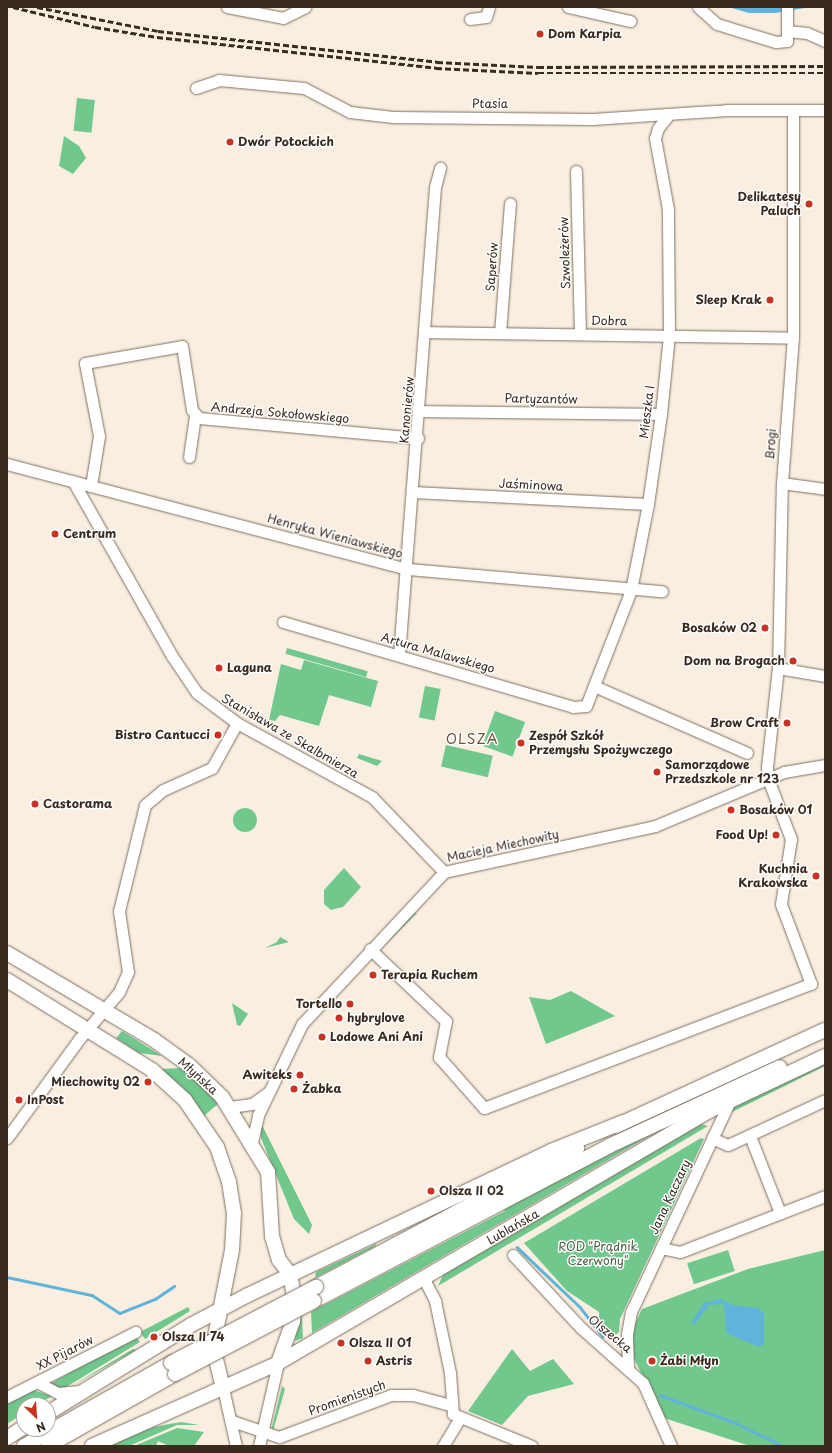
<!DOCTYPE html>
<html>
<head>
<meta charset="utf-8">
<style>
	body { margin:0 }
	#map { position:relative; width:832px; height:1453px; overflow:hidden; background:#f9eedf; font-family:"Playpen Sans",sans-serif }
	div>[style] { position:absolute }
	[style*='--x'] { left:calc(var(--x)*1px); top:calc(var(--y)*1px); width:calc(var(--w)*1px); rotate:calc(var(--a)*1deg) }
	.green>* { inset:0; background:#70c88d; transform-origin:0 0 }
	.round { border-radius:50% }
	.water>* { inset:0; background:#60b4dc }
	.stream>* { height:2.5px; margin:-1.25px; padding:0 1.25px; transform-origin:1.25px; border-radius:1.25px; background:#60b4dc }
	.roads { filter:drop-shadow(0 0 1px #7e6f62) drop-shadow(0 0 1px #7e6f62) }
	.minor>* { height:11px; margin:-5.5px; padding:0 5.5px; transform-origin:5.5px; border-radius:5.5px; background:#fff }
	.major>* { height:14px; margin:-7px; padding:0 7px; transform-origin:7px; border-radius:7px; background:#fff }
	.rail>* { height:2.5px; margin-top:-1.25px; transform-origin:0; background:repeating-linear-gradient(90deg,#3b2a1e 0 6px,transparent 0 9px) }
	.bridges { filter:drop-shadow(0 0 1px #7e6f62) drop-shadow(0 0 1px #7e6f62) }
	.major-bridge>* { height:14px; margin:-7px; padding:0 7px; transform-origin:7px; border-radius:7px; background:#fff }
	.dots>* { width:11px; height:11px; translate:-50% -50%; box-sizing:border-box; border:2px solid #fff; border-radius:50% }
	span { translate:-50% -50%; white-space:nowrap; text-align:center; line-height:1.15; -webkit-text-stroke:3px #fff; paint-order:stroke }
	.poi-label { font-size:12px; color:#3b2a1e; font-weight:700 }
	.left { translate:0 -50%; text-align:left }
	.right { translate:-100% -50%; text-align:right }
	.street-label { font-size:12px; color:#3b2a1e }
	.park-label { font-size:12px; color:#4e6145 }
	.quarter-label { font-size:14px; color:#6e5238; letter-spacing:1px }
	.frame { position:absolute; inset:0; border:8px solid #3b2a1e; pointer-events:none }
	.north { position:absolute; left:16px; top:1397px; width:40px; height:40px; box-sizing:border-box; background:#fff; border:1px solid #b1aaa5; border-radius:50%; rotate:155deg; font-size:11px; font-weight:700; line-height:16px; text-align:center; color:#3b2a1e }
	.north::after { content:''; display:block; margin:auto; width:14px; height:18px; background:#c8321e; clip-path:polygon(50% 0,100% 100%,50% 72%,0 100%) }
</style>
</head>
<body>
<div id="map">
	<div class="green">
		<div style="left:77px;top:98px;width:18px;height:33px;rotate:6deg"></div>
		<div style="clip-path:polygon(64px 136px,79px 146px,86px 158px,73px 174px,59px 166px)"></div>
		<div style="left:287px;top:648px;width:84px;height:6px;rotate:16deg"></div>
		<div style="clip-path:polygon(304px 660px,378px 681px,371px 707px,329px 695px,319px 726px,280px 715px,275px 721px,269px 720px,281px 664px,301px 670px)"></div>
		<div style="left:425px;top:686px;width:16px;height:32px;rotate:11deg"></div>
		<div style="left:495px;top:711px;width:32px;height:37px;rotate:20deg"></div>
		<div style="left:446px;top:745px;width:48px;height:22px;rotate:13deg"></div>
		<div style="clip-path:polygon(359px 754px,382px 761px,377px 766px,357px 758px)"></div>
		<div class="round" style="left:233px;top:808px;width:24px;height:24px"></div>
		<div style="clip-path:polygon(344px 868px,361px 887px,343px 907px,331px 910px,324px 904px,324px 890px)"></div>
		<div style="clip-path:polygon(412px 912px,417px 913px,384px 946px,382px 944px)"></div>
		<div style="clip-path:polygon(280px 937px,289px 942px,265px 948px,277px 942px)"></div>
		<div style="clip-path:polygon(571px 991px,615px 1016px,546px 1044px,529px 997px,550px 1000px)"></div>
		<div style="clip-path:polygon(232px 1003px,248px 1014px,240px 1026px,237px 1025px)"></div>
		<div style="clip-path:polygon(122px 1031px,162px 1056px,139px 1053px,116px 1038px)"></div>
		<div style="clip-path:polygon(825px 1060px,825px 1066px,728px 1114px,735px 1105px)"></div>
		<div style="clip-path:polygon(182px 1068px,219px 1103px,204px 1116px,160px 1069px)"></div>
		<div style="clip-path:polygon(261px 1123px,312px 1225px,309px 1234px,294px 1219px,261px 1138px)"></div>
		<div style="clip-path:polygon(701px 1124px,708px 1126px,438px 1286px,443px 1275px)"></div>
		<div style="clip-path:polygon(656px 1131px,654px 1133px,312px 1333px,311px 1312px,505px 1211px,503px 1208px)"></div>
		<div style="clip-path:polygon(701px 1138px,704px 1139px,620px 1319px,619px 1332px,609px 1340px,599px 1327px,599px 1312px,567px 1291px,524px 1243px)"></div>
		<div style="clip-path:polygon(376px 1244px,376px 1246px,315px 1278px,316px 1272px)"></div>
		<div style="left:728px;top:1250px;width:22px;height:43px;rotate:72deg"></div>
		<div style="clip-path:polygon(825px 1250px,824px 1446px,750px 1446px,664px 1418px,632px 1355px,632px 1330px,642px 1309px,748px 1269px)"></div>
		<div style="clip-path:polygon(188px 1307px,190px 1311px,145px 1339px,140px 1332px)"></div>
		<div style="clip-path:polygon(302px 1317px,303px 1338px,295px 1341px,297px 1319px)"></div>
		<div style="clip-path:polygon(135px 1335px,140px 1342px,63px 1389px,50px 1384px)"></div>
		<div style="clip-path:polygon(133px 1349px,136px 1350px,70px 1387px)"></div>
		<div style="clip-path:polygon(512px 1349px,530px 1371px,553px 1359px,574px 1384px,528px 1396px,502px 1425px,468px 1411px)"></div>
		<div style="clip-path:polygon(282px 1386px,285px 1389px,273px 1431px,272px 1427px)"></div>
		<div style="clip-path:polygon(33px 1390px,52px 1396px,37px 1405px,24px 1405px,24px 1413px,7px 1424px,7px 1403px)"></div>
		<div style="clip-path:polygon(181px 1422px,199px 1425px,177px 1425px,129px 1446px,108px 1446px,153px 1427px)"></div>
		<div style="clip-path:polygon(177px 1428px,204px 1432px,194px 1446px,169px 1446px,158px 1441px,156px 1446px,134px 1446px)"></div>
	</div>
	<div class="water">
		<div style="clip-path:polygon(728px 7px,811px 7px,775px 13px,749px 13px)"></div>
		<div style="clip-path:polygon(721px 1299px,732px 1305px,758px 1308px,764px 1313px,764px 1344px,759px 1347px,726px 1333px,724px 1304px,709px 1305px,694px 1325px,691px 1323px,704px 1303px)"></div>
	</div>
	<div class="stream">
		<div style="--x:517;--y:1247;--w:87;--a:43.6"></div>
		<div style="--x:580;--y:1307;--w:37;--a:52"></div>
		<div style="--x:7;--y:1277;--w:87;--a:12"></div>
		<div style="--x:92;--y:1295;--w:33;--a:33"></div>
		<div style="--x:120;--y:1313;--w:38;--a:-22"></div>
		<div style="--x:155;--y:1299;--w:23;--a:-34"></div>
		<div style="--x:660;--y:1395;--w:81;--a:20.2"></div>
		<div style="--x:736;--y:1423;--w:52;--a:26.1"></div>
	</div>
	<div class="roads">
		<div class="minor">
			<div style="--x:227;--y:7;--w:57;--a:11.1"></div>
			<div style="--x:283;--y:18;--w:25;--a:-26"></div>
			<div style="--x:568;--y:7;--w:64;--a:12.7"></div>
			<div style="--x:698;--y:7;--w:25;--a:42"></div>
			<div style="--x:717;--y:24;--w:62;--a:17"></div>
			<div style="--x:776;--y:42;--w:11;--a:-5"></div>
			<div style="--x:787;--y:41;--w:34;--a:-90"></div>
			<div style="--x:470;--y:19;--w:16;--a:-7"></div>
			<div style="--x:486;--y:17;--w:10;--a:-73"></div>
			<div style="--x:787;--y:31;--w:20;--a:6"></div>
			<div style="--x:807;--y:33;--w:20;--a:24"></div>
			<div style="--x:196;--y:88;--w:24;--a:-19"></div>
			<div style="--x:219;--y:80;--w:85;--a:5.4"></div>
			<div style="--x:304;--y:88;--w:52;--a:27.6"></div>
			<div style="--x:350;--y:112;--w:43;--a:6.6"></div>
			<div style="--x:393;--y:117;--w:200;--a:0.6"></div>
			<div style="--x:593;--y:119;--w:134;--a:-3.8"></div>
			<div style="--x:727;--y:110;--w:98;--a:0"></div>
			<div style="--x:576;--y:171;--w:162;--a:88.6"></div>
			<div style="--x:425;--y:332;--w:368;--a:0.9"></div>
			<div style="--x:500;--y:333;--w:130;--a:-85.6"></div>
			<div style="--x:420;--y:411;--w:241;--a:0.7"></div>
			<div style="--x:189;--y:457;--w:41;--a:-81.7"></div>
			<div style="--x:7;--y:464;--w:415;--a:14.7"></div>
			<div style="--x:408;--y:569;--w:255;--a:5"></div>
			<div style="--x:73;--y:481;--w:201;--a:60.5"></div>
			<div style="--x:172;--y:656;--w:45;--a:56"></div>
			<div style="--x:197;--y:693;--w:50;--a:36.9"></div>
			<div style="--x:237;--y:723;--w:154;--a:28.7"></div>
			<div style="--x:372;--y:797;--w:104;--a:46.2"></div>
			<div style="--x:782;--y:483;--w:43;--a:7.9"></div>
			<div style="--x:91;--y:486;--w:51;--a:-80.9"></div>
			<div style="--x:99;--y:436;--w:74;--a:-100.9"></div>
			<div style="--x:85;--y:363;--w:98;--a:-9.9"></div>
			<div style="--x:182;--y:346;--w:65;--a:81.1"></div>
			<div style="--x:192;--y:410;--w:11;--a:49"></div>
			<div style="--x:199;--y:418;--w:220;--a:5.2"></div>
			<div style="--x:413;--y:492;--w:235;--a:2.9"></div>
			<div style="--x:283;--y:622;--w:302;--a:16.3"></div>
			<div style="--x:573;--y:707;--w:13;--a:-4"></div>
			<div style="--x:586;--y:706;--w:124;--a:-68.8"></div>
			<div style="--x:631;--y:590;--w:88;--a:-78.8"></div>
			<div style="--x:648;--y:504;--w:91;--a:-81.8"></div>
			<div style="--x:661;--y:414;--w:79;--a:-84.2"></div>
			<div style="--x:669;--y:335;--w:126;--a:-90.5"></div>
			<div style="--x:668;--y:209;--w:72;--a:-100.4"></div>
			<div style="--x:655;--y:138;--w:10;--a:-73"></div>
			<div style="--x:658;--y:128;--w:14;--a:-51"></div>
			<div style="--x:399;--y:655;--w:469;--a:-85.6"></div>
			<div style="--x:435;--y:187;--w:20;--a:-75"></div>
			<div style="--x:778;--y:668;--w:48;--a:9.7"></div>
			<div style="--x:594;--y:686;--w:167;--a:23.6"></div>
			<div style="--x:370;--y:949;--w:105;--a:43.5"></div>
			<div style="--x:446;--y:1021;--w:37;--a:101"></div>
			<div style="--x:439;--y:1057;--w:68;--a:48.6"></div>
			<div style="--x:484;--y:1108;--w:350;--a:-20.8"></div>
			<div style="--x:811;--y:984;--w:85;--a:-110.6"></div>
			<div style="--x:781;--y:904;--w:66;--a:-81.3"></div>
			<div style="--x:791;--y:839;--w:64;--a:-111"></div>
			<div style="--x:768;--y:779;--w:12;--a:-95"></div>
			<div style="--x:767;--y:767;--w:100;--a:-83.7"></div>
			<div style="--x:778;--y:668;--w:185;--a:-88.8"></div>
			<div style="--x:782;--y:483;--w:145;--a:-85.7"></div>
			<div style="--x:793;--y:338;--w:228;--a:-90"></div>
			<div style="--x:230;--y:1107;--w:22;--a:-8"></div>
			<div style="--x:252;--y:1104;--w:19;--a:-36"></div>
			<div style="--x:750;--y:1136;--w:83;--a:68.7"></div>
			<div style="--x:7;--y:1138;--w:124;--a:-53.9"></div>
			<div style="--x:80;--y:1038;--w:60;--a:-49.7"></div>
			<div style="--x:119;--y:992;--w:22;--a:-66"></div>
			<div style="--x:128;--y:972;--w:62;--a:-98.4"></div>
			<div style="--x:119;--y:911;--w:109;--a:-76.2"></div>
			<div style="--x:145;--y:805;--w:23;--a:-40"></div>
			<div style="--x:163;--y:790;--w:54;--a:-24.2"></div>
			<div style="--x:212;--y:768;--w:51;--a:-60.9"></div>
			<div style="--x:712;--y:1138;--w:17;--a:24"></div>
			<div style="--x:728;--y:1145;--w:107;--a:-24.9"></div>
			<div style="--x:252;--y:1142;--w:28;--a:-77"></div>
			<div style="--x:258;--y:1115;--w:101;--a:-64.2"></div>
			<div style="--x:302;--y:1024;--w:208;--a:-46.9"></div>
			<div style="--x:444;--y:872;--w:216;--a:-12.3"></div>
			<div style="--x:655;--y:826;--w:140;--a:-22.7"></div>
			<div style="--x:784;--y:772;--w:42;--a:-9.7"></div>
			<div style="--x:661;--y:1248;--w:19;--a:12"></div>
			<div style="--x:680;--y:1252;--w:155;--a:-21.1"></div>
			<div style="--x:513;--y:1255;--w:100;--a:47"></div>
			<div style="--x:581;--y:1328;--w:83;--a:41.6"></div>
			<div style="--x:643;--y:1383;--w:69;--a:66"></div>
			<div style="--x:424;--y:1279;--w:25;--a:63"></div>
			<div style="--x:435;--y:1301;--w:74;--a:78.2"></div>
			<div style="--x:450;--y:1373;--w:41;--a:85.8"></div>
			<div style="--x:453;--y:1414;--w:85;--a:22.1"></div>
			<div style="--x:628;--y:1367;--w:33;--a:-92"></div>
			<div style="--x:627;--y:1334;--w:22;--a:-80"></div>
			<div style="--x:631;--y:1312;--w:235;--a:-64.9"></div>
			<div style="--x:37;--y:1382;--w:24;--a:28"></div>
			<div style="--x:58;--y:1393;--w:22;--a:-5"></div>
			<div style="--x:223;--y:1388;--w:59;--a:77.4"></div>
			<div style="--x:7;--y:1397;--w:144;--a:-26.9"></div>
			<div style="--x:232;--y:1421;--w:50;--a:18.8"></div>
			<div style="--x:279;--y:1437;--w:120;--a:-20.6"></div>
			<div style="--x:391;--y:1395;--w:22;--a:0"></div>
			<div style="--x:413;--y:1395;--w:38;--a:15"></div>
			<div style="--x:259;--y:1446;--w:85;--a:-77.1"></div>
			<div style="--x:443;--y:1446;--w:33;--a:-59"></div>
		</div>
		<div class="major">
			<div style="--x:7;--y:953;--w:171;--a:30.6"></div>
			<div style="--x:154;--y:1040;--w:44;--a:35.8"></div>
			<div style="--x:190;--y:1066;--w:45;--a:44.1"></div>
			<div style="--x:222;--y:1097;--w:88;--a:58.5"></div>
			<div style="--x:268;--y:1172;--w:64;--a:86.4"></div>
			<div style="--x:272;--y:1236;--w:25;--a:74"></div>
			<div style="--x:279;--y:1260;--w:18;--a:52"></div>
			<div style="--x:7;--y:980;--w:171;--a:31.8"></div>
			<div style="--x:152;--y:1070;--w:45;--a:42.3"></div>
			<div style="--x:185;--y:1100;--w:57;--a:55.8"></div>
			<div style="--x:217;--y:1147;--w:37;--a:71"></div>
			<div style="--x:229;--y:1182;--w:31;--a:81"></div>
			<div style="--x:234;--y:1213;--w:37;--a:93"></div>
			<div style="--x:232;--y:1250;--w:99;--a:101.1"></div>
			<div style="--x:213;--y:1347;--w:42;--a:76.3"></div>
			<div style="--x:616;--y:1126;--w:230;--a:-24.7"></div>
			<div style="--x:316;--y:1287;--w:296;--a:-28"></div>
			<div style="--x:314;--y:1301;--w:333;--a:-27.7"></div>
			<div style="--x:609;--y:1146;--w:188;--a:-24.8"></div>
			<div style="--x:278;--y:1363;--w:45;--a:-70.3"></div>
			<div style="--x:293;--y:1321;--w:19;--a:-84"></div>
			<div style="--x:295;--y:1302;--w:28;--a:-100"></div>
			<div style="--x:48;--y:1413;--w:168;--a:-31.6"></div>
			<div style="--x:191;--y:1325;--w:64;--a:-27.8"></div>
			<div style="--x:248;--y:1295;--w:335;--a:-25.4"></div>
			<div style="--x:551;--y:1151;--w:78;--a:-21.9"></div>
			<div style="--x:7;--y:1438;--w:20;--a:-33"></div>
			<div style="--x:24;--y:1446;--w:169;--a:-29.5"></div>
			<div style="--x:48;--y:1446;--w:146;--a:-29.6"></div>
			<div style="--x:92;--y:1446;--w:204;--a:-24"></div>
			<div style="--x:278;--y:1363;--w:501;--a:-30.3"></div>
			<div style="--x:711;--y:1110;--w:126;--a:-25.3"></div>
		</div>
	</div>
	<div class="rail">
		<div style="--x:13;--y:7;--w:84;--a:13.7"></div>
		<div style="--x:95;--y:27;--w:63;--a:9.2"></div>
		<div style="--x:157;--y:37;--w:281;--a:6.3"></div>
		<div style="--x:436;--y:68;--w:102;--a:2.8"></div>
		<div style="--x:538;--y:73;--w:287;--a:0"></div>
		<div style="--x:37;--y:7;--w:123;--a:11.2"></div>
		<div style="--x:158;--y:31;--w:281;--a:6.3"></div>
		<div style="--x:437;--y:62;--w:101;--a:2.8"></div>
		<div style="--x:538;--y:67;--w:287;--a:-0.2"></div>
	</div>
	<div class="bridges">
		<div class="major-bridge">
			<div style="--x:171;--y:1363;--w:164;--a:-27.7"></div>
			<div style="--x:175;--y:1374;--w:157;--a:-27.7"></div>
		</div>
	</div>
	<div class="dots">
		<div style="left:540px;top:34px;background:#c8321e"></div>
		<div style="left:230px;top:142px;background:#c8321e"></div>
		<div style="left:809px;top:204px;background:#c8321e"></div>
		<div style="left:770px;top:300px;background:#c8321e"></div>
		<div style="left:55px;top:534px;background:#c8321e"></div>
		<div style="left:765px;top:628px;background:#c8321e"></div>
		<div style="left:793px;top:661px;background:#c8321e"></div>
		<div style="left:219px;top:668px;background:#c8321e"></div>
		<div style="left:787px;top:723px;background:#c8321e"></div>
		<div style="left:218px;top:735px;background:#c8321e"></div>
		<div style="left:521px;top:743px;background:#c8321e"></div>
		<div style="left:657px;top:772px;background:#c8321e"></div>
		<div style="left:35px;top:804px;background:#c8321e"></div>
		<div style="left:731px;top:810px;background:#c8321e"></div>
		<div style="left:776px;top:835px;background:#c8321e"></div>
		<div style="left:816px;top:876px;background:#c8321e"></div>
		<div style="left:373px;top:975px;background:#c8321e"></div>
		<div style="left:350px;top:1004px;background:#c8321e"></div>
		<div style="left:339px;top:1018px;background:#c8321e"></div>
		<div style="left:322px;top:1037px;background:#c8321e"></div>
		<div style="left:300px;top:1075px;background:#c8321e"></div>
		<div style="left:148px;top:1082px;background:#c8321e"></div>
		<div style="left:294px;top:1089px;background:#c8321e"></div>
		<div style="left:19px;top:1100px;background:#c8321e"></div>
		<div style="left:431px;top:1191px;background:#c8321e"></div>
		<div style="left:154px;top:1337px;background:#c8321e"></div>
		<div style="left:341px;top:1343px;background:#c8321e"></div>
		<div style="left:368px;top:1361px;background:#c8321e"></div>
		<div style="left:652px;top:1361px;background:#c8321e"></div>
	</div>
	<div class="poi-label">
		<span class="left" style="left:548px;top:34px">Dom Karpia</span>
		<span class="left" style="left:238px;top:142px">Dwór Potockich</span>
		<span class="right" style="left:801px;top:204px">Delikatesy<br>Paluch</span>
		<span class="right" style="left:762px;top:300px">Sleep Krak</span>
		<span class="left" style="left:63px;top:534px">Centrum</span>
		<span class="right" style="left:757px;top:628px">Bosaków 02</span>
		<span class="right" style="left:785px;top:661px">Dom na Brogach</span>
		<span class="left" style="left:227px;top:668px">Laguna</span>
		<span class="right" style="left:779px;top:723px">Brow Craft</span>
		<span class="right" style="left:210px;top:735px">Bistro Cantucci</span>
		<span class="left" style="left:529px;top:743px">Zespół Szkół<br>Przemysłu Spożywczego</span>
		<span class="left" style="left:665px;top:772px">Samorządowe<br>Przedszkole nr 123</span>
		<span class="left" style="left:43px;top:804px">Castorama</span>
		<span class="left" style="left:739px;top:810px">Bosaków 01</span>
		<span class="right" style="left:768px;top:835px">Food Up!</span>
		<span class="right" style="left:808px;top:876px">Kuchnia<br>Krakowska</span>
		<span class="left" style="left:381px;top:975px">Terapia Ruchem</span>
		<span class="right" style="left:342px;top:1004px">Tortello</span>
		<span class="left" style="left:347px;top:1018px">hybrylove</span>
		<span class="left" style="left:330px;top:1037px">Lodowe Ani Ani</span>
		<span class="right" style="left:292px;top:1075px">Awiteks</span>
		<span class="right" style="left:140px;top:1082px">Miechowity 02</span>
		<span class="left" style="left:302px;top:1089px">Żabka</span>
		<span class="left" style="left:27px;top:1100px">InPost</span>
		<span class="left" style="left:439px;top:1191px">Olsza II 02</span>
		<span class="left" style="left:162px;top:1337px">Olsza II 74</span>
		<span class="left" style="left:349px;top:1343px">Olsza II 01</span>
		<span class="left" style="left:376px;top:1361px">Astris</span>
		<span class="left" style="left:660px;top:1361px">Żabi Młyn</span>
	</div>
	<div class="street-label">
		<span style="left:490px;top:104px">Ptasia</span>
		<span style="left:565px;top:253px;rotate:-92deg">Szwoleżerów</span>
		<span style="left:492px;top:267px;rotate:-86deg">Saperów</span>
		<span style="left:609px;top:321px;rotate:1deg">Dobra</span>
		<span style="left:541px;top:399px;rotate:1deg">Partyzantów</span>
		<span style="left:407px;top:410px;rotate:-85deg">Kanonierów</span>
		<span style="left:647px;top:412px;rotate:-83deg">Mieszka I</span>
		<span style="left:280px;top:413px;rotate:5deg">Andrzeja Sokołowskiego</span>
		<span style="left:771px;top:444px;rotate:-86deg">Brogi</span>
		<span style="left:531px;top:485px;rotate:3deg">Jaśminowa</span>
		<span style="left:335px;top:536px;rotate:15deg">Henryka Wieniawskiego</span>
		<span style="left:438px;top:653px;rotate:16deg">Artura Malawskiego</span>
		<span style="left:290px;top:736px;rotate:30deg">Stanisława ze Skalbmierza</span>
		<span style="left:503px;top:846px;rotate:-12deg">Macieja Miechowity</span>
		<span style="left:198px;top:1076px;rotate:42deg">Młyńska</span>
		<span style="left:670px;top:1197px;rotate:-65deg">Jana Kaczary</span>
		<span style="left:513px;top:1227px;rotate:-30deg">Lublańska</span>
		<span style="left:610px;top:1334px;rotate:39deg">Olszecka</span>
		<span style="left:65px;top:1353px;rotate:-27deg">XX Pijarów</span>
		<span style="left:347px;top:1398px;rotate:-20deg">Promienistych</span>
	</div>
	<div class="park-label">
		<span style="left:598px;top:1254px">ROD "Prądnik<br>Czerwony"</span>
	</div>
	<div class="quarter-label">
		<span style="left:472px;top:739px">OLSZA</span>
	</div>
	<div class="frame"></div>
	<div class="north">N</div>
</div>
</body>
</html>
